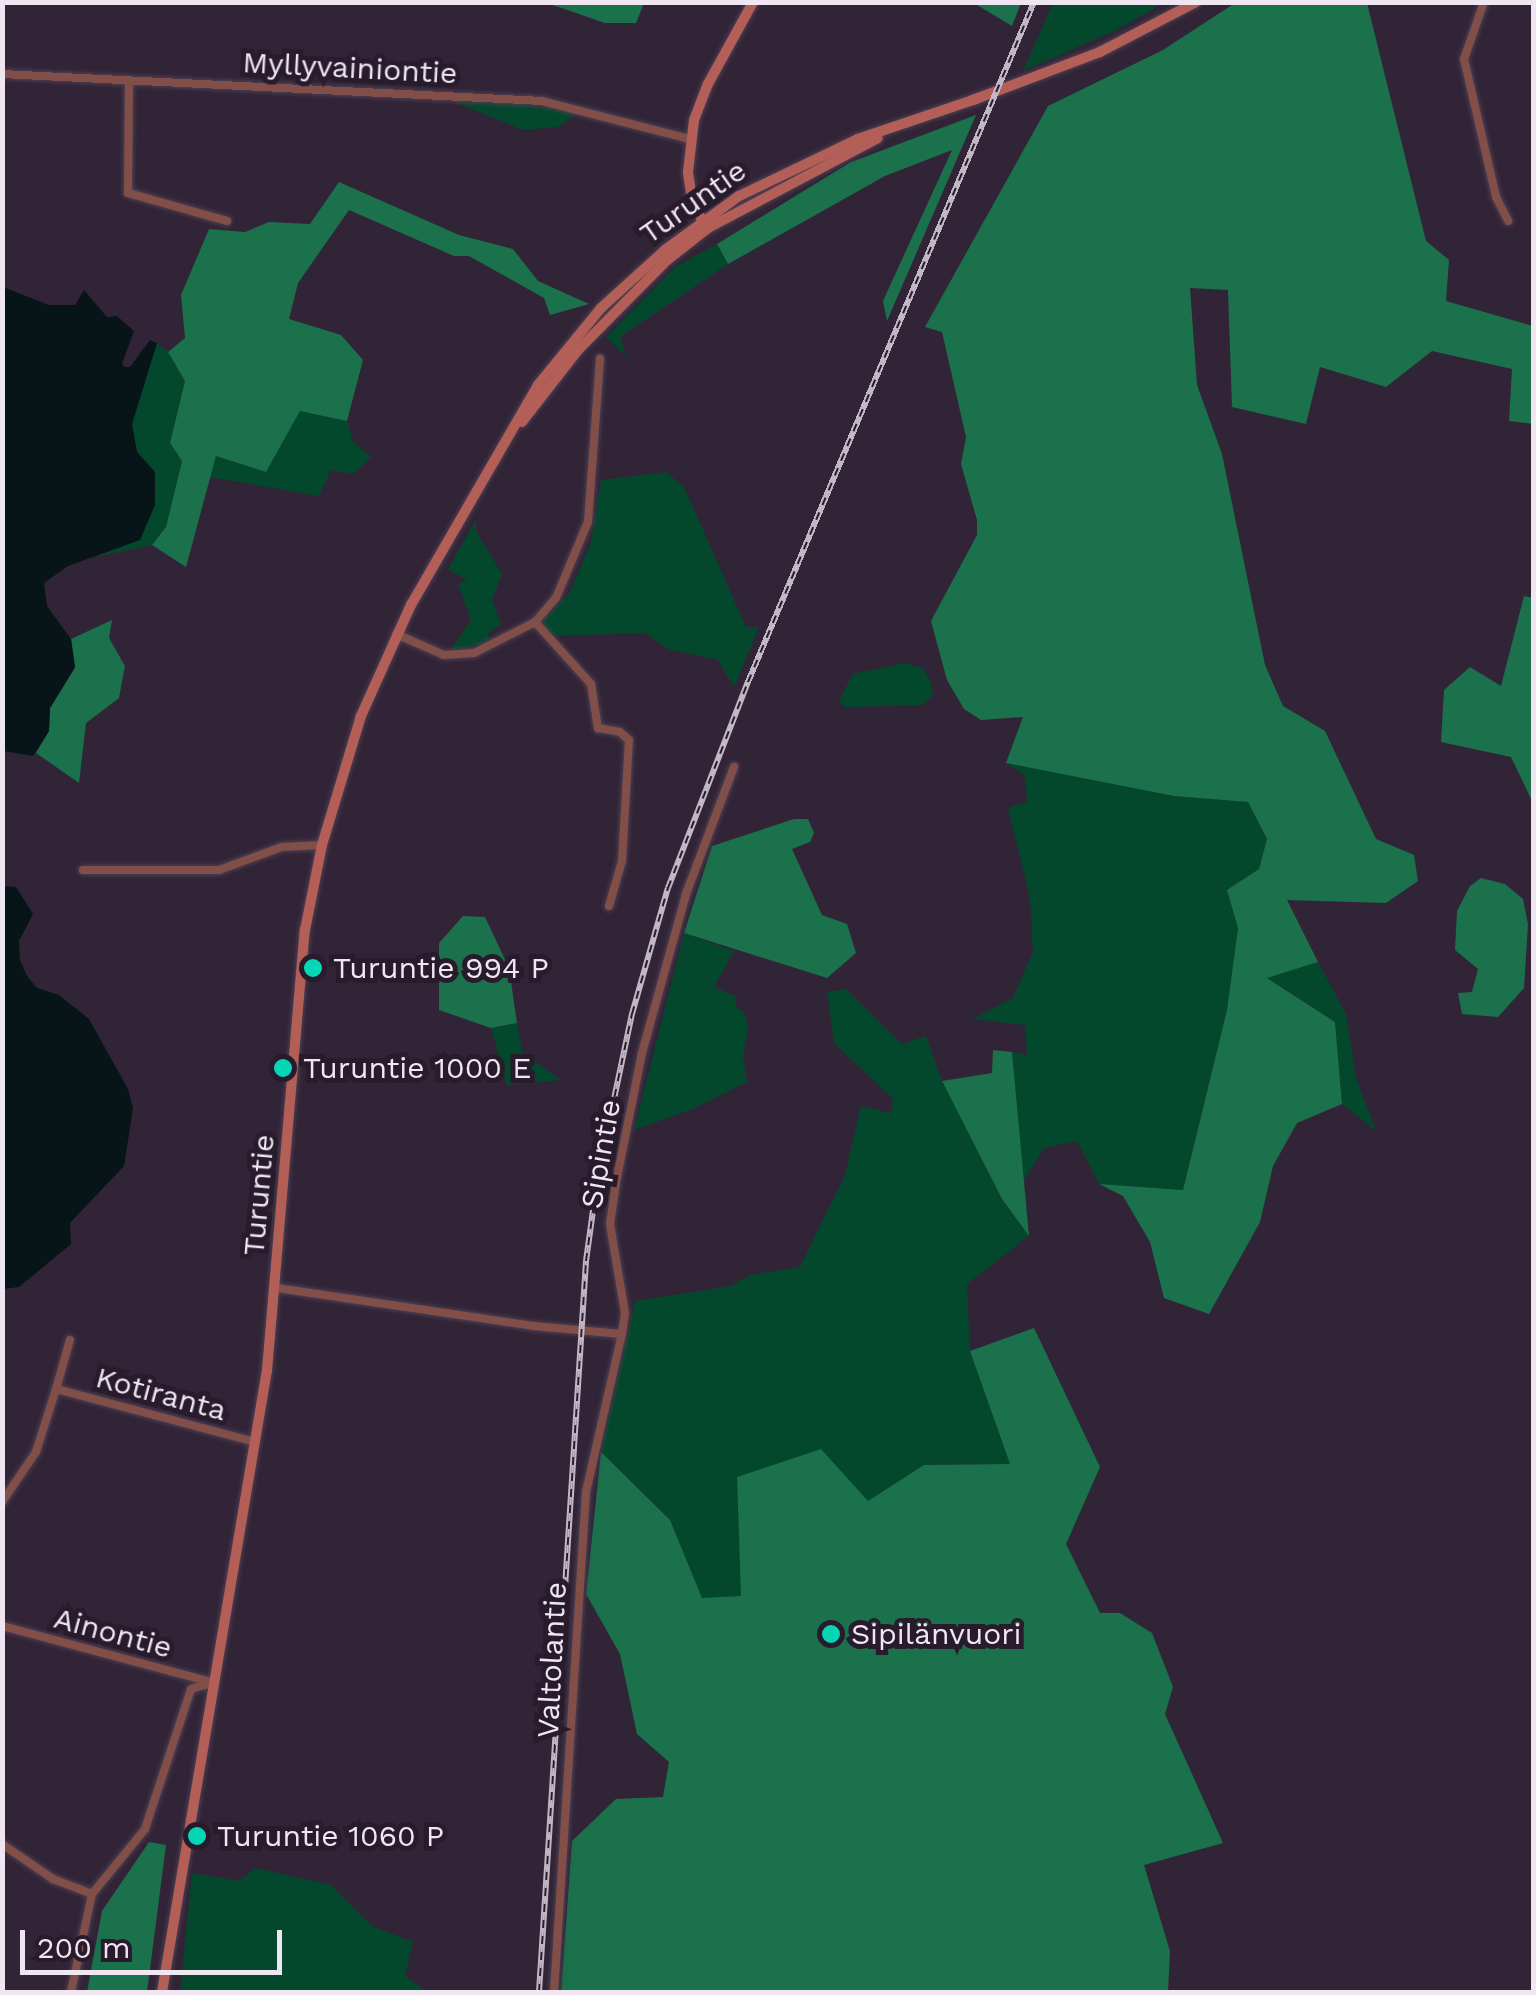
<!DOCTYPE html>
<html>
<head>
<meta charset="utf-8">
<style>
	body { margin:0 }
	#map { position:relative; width:1536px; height:1995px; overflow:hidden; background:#322437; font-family:"Work Sans",sans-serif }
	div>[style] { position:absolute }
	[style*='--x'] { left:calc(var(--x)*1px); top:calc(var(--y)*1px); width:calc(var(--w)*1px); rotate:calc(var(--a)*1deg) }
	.green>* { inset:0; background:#03482d }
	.forest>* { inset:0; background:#1a714c }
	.water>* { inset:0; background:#071518 }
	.roads { filter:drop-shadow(0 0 2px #4c3f51) drop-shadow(0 0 2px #4c3f51) }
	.street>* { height:8px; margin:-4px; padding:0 4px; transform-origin:4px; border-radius:4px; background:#824e48 }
	.secondary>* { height:10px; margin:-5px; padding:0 5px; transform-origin:5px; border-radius:5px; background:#b35f57 }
	.rail>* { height:6px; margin-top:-3px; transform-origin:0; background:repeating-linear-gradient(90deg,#281b2c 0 8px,#c2b8c5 0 16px); box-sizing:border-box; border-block:2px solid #c2b8c5 }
	.dots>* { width:28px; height:28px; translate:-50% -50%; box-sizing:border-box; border:5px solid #281b2c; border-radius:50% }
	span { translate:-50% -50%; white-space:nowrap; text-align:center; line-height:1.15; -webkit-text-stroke:10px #281b2c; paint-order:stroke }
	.street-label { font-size:30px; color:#efe6f2 }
	.poi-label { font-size:30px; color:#efe6f2 }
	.left { translate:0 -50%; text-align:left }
	.frame { position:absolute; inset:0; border:5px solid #efe6f2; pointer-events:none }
	.scale { position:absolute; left:20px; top:1930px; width:262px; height:45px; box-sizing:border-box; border:5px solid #efe6f2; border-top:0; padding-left:12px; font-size:30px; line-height:35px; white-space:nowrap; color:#efe6f2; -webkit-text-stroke:8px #281b2c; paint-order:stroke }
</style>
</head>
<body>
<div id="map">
	<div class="green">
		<div style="clip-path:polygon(1053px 3px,1053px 2px,1164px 3px,1117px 30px,1023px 71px)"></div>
		<div style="clip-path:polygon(449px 100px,518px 103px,578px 113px,558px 127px,523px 130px)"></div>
		<div style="clip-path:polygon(717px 244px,728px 264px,620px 337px,626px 356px,606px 337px,675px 267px)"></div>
		<div style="clip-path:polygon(157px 343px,168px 352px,185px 381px,170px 443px,182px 461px,166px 527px,152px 545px,96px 557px,139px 539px,155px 472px,137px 452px,132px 424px)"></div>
		<div style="clip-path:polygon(300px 410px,347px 421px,353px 442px,371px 457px,353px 474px,331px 470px,319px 496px,209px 477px,216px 456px,266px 472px)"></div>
		<div style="clip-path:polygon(666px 472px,684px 487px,746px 627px,759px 627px,734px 687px,718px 660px,668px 649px,645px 633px,546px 636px,534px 628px,569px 594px,591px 542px,601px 480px)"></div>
		<div style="clip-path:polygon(476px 519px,476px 531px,502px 574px,492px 600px,501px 624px,488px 633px,490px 641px,449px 652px,471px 620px,458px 584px,467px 580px,448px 569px)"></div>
		<div style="clip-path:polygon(904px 663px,923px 668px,931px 682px,933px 695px,922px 705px,845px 707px,839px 701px,853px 674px)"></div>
		<div style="clip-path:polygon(1006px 763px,1174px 796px,1248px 802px,1267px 840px,1259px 869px,1227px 890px,1238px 928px,1227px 1010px,1183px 1190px,1099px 1184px,1077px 1141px,1044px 1148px,1023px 1182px,1012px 1052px,1027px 1055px,1025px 1025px,972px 1019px,1013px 998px,1033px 952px,1030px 898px,1008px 808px,1027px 802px,1025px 775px)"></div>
		<div style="clip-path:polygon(684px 933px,734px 951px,714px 987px,735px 996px,737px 1009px,744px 1011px,748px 1028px,743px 1057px,747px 1082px,693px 1109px,634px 1130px)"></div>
		<div style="clip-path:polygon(1318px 962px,1346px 1014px,1356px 1078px,1376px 1131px,1342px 1104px,1335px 1022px,1266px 977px)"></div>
		<div style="clip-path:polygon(846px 989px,902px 1044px,926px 1036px,942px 1081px,1002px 1199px,1029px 1236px,967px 1284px,970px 1351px,1010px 1464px,924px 1465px,741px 1596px,702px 1598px,670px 1520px,601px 1452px,635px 1301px,731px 1286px,750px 1275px,800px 1267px,845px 1175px,861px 1106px,891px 1113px,893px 1099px,834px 1043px,827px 992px)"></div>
		<div style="clip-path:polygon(517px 1023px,522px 1052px,561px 1080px,507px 1085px,491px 1028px)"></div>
		<div style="clip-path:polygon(255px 1868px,331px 1885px,372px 1926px,413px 1942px,405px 1976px,427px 1992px,180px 1992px,192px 1873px,239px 1881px)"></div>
	</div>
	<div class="forest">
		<div style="clip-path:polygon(972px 2px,1021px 2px,1021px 3px,1012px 26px)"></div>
		<div style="clip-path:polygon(547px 3px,644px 3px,636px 23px,605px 23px)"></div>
		<div style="clip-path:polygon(1235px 3px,1367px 3px,1426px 241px,1449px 260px,1446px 301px,1533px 326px,1534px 424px,1509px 421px,1512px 369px,1432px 351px,1386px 387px,1320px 367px,1306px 424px,1232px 407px,1228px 290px,1190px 288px,1197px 385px,1222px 454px,1265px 665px,1283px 706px,1325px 731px,1376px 839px,1414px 855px,1418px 881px,1386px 903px,1287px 900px,1318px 962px,1267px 978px,1335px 1022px,1342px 1104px,1297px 1123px,1273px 1166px,1260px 1222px,1209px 1314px,1164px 1298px,1150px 1242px,1123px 1196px,1099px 1184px,1183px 1190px,1227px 1010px,1238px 928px,1227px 890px,1259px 869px,1267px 839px,1248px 802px,1174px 796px,1006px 763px,1023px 717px,981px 720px,964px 709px,947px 680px,931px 621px,977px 535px,977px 520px,961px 464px,966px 437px,942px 332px,925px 327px,1048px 106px,1163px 50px)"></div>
		<div style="clip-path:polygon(976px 115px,887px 321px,883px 301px,952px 150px,885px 176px,728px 264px,717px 244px,851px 162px)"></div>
		<div style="clip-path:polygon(339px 182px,459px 235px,513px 249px,538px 281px,589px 304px,550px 315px,544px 298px,469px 256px,454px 256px,349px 210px,298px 283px,289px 319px,341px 335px,363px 360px,347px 421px,300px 411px,266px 472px,216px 456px,186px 567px,152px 545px,166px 527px,182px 461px,170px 443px,185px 381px,168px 352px,185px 338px,181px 295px,209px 229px,245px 232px,269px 222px,310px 224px)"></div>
		<div style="clip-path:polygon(1524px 596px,1534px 598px,1533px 803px,1511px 757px,1441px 742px,1444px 690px,1470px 667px,1501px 686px)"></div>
		<div style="clip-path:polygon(112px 620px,109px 638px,125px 666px,119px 698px,86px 723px,79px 783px,36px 753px,49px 731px,50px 708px,75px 668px,71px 639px)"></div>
		<div style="clip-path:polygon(794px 819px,808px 819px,814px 833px,810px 842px,792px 849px,822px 915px,847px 924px,856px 953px,827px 978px,684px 933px,712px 846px)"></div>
		<div style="clip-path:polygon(1481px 878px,1505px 884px,1523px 899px,1528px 924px,1524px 988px,1498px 1017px,1462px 1014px,1458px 993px,1472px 992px,1478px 969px,1455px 950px,1457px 911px,1470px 886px)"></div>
		<div style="clip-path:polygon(463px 916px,485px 917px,509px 968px,517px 1023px,491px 1028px,439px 1010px,439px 943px)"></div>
		<div style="clip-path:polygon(993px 1050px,1012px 1052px,1029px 1236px,1002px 1199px,942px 1081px,992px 1073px)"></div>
		<div style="clip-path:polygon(1034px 1328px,1100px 1467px,1066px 1544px,1100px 1613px,1120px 1613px,1152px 1633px,1173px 1687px,1165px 1714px,1223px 1843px,1144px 1865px,1170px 1951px,1168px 1992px,561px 1992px,572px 1841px,616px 1799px,663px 1797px,669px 1762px,637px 1734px,620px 1654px,586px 1594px,601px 1452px,670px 1520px,702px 1598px,741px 1596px,737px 1477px,821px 1449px,868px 1501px,924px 1465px,1010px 1464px,970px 1351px)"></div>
		<div style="clip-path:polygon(149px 1842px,166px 1845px,147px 1992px,87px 1992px,102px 1911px)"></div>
	</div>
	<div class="water">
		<div style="clip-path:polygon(3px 287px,49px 305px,75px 305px,84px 290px,107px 317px,117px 316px,134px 331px,122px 364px,125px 367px,130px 367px,150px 340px,157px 343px,132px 424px,137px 452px,155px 472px,155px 505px,140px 540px,68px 566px,44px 583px,47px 606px,71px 639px,75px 667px,50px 708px,49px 731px,33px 756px,3px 751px)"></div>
		<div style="clip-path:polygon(3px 886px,16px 887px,33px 914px,19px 941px,20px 960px,27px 976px,37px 988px,59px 995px,89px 1019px,128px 1089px,133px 1108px,124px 1166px,70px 1223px,71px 1244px,19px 1287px,3px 1289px)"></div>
	</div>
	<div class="roads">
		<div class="street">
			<div style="--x:1484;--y:2;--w:60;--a:109.3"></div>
			<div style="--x:1464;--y:59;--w:142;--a:76.9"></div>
			<div style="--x:1496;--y:197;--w:27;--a:63"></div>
			<div style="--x:2;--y:74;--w:541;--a:2.86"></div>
			<div style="--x:542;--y:101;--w:153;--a:14.4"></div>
			<div style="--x:129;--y:80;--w:113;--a:90.5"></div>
			<div style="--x:128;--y:193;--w:103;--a:15.8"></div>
			<div style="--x:535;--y:622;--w:84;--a:47.9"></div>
			<div style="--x:591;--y:684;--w:45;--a:81"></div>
			<div style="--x:598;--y:728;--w:22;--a:10"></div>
			<div style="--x:620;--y:732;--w:12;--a:42"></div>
			<div style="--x:629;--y:740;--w:121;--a:93.3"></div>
			<div style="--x:622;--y:861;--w:47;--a:106.1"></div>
			<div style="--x:396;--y:634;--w:52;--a:23.6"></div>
			<div style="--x:444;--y:655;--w:30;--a:-4"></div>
			<div style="--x:474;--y:653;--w:68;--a:-26.9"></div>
			<div style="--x:535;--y:622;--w:32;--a:-49"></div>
			<div style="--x:556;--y:598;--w:82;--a:-67.2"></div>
			<div style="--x:588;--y:522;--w:164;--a:-85.8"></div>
			<div style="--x:83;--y:870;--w:136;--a:0"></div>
			<div style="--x:219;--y:870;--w:67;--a:-20.1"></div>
			<div style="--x:282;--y:847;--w:40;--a:-2.9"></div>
			<div style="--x:277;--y:1288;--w:259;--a:8.4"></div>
			<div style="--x:533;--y:1326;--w:89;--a:5.1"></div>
			<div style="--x:622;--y:1334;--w:21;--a:-82"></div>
			<div style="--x:625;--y:1313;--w:90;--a:-99.6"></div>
			<div style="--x:610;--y:1224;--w:41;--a:-81.7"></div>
			<div style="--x:616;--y:1183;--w:133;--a:-78.7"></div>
			<div style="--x:642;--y:1053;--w:165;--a:-74.5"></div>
			<div style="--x:686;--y:894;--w:136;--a:-69.3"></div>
			<div style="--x:56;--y:1389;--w:51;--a:-74.1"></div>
			<div style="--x:2;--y:1502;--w:60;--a:-55.8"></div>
			<div style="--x:36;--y:1452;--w:66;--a:-72.4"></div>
			<div style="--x:56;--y:1389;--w:206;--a:14.9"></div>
			<div style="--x:2;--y:1626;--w:212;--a:15"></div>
			<div style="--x:2;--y:1844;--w:62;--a:34.5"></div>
			<div style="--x:53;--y:1879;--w:42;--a:21"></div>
			<div style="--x:71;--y:1992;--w:100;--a:-77.9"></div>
			<div style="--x:92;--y:1894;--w:84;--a:-50.8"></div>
			<div style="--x:145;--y:1829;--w:147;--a:-71.8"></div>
			<div style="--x:191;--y:1689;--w:22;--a:-16"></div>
			<div style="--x:554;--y:1992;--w:501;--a:-86.34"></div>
			<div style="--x:586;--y:1492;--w:162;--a:-77.2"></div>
		</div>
		<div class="secondary">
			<div style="--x:973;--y:100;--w:136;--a:-20.7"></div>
			<div style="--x:1100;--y:52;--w:108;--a:-27.5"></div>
			<div style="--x:704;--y:223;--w:21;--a:-121"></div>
			<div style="--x:693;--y:205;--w:33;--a:-99"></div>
			<div style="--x:688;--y:172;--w:52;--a:-83.4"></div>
			<div style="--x:694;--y:120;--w:39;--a:-69"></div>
			<div style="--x:708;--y:84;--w:94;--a:-61.2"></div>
			<div style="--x:522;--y:422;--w:91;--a:-52.1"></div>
			<div style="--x:578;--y:350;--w:125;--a:-45.3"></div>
			<div style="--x:666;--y:261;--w:53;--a:-38.2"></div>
			<div style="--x:708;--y:228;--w:192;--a:-27.9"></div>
			<div style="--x:162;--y:1992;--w:631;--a:-80.42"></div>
			<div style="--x:267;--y:1370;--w:442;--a:-85.1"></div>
			<div style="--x:305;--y:930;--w:87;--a:-78.7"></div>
			<div style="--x:322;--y:845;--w:135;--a:-73.2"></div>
			<div style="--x:361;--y:716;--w:122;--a:-65.8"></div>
			<div style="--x:411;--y:605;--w:254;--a:-60"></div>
			<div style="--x:538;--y:385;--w:99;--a:-50.7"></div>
			<div style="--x:601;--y:308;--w:88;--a:-42.2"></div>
			<div style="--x:666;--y:249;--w:90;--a:-36"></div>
			<div style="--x:739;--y:196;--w:132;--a:-25.6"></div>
			<div style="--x:858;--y:139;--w:125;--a:-18.7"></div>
		</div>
	</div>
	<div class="rail">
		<div style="--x:539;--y:1992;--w:733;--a:-86.32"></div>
		<div style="--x:586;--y:1261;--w:87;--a:-82.1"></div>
		<div style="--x:598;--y:1175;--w:165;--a:-78.1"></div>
		<div style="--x:632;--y:1014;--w:131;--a:-74.1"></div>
		<div style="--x:668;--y:888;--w:221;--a:-68.8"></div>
		<div style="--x:748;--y:682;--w:738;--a:-67.19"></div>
	</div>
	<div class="dots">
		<div style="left:313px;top:968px;background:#06d5b6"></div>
		<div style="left:283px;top:1068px;background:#06d5b6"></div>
		<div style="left:831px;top:1634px;background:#06d5b6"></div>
		<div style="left:197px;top:1836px;background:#06d5b6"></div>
	</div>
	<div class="street-label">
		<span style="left:350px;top:68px;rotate:3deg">Myllyvainiontie</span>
		<span style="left:693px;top:202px;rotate:-35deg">Turuntie</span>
		<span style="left:601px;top:1154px;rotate:-80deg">Sipintie</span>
		<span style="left:259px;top:1195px;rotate:-85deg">Turuntie</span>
		<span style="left:161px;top:1394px;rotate:15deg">Kotiranta</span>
		<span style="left:113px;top:1633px;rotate:15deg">Ainontie</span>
		<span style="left:552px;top:1660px;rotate:-87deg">Valtolantie</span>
	</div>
	<div class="poi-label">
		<span class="left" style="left:333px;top:968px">Turuntie 994 P</span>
		<span class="left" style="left:303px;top:1068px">Turuntie 1000 E</span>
		<span class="left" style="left:851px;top:1634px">Sipilänvuori</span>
		<span class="left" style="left:217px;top:1836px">Turuntie 1060 P</span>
	</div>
	<div class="frame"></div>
	<div class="scale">200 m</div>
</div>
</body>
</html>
